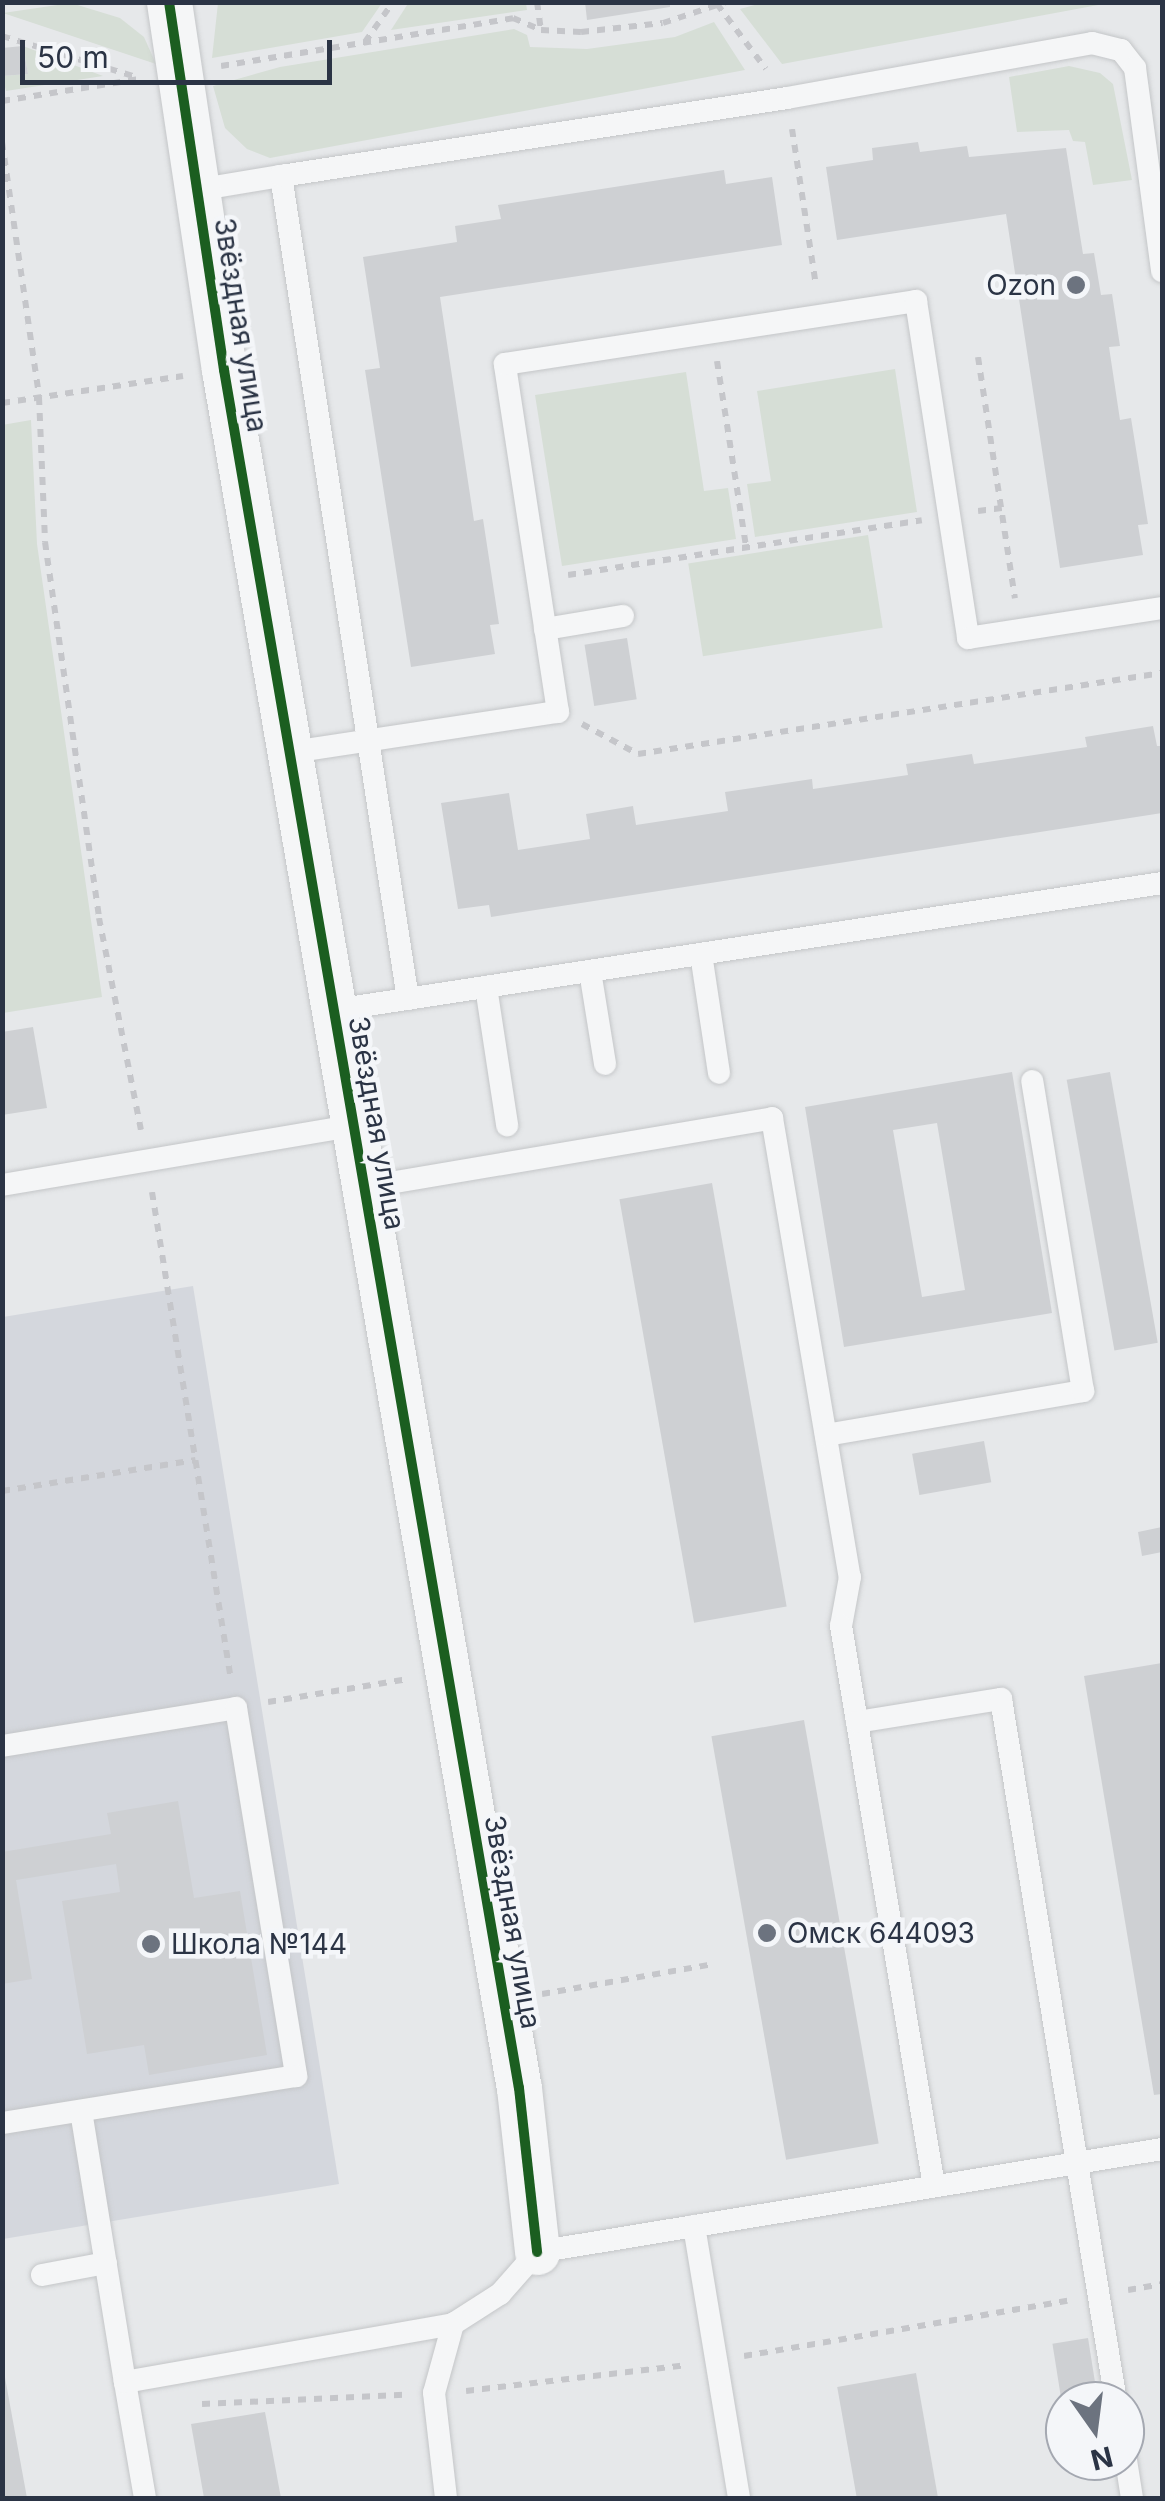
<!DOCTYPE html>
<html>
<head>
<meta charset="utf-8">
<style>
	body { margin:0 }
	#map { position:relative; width:1165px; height:2501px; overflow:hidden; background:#e6e8ea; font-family:Inter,sans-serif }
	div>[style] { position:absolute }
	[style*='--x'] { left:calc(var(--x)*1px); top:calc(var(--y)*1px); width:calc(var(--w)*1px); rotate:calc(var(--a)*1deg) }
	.built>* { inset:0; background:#d4d7dd }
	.green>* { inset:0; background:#d6ded6; transform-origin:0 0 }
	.building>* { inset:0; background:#ced0d3; transform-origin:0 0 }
	.path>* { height:6px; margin-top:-3px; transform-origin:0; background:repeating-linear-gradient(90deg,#c5c6ca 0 8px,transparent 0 16px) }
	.roads { filter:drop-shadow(0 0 2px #c4c6c8) drop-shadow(0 0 2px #c4c6c8) }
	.service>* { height:22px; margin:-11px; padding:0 11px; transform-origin:11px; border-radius:11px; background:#f5f6f7 }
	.minor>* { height:45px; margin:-22.5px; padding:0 22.5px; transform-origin:22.5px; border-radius:22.5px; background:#f5f6f7 }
	.cycleway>* { height:10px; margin:-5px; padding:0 5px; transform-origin:5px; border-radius:5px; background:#1b5e20 }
	.dots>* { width:28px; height:28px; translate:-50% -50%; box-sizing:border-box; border:5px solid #f4f6f9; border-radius:50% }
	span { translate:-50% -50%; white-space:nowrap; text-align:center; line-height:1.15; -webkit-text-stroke:9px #f4f6f9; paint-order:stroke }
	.poi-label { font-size:28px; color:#2b3445 }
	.right { translate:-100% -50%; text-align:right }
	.left { translate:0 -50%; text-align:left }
	.street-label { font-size:28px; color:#2b3445 }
	.frame { position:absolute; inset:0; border:5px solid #2b3445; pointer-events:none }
	.north { position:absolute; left:1045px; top:2381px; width:100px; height:100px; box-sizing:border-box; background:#f4f6f9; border:2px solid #a4a8b1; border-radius:50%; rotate:166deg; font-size:28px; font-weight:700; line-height:40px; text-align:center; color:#2b3445 }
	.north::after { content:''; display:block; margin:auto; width:35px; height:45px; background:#6c737f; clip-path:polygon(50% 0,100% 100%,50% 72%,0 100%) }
	.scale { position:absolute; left:20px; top:40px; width:312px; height:45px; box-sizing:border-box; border:5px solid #2b3445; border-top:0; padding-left:12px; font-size:30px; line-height:35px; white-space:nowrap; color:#2b3445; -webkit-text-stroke:8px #f4f6f9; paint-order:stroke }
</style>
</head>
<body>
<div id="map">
	<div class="built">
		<div style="clip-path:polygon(193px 1286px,339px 2184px,3px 2239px,3px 1317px)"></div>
	</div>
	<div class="green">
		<div style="clip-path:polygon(409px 2px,526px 3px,527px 10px,391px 30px)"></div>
		<div style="clip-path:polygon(71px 3px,120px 18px,144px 37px,156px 64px,3px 13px)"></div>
		<div style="clip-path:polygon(218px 3px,218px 2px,382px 3px,362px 32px,212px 58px)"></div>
		<div style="clip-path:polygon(762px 3px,762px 2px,1109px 3px,782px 64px,740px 9px)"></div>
		<div style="clip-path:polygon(714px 22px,745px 70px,270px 158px,247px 149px,225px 128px,213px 86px,280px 67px,514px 29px,527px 35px,530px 47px,587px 49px,675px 37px)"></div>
		<div style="clip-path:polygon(23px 46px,103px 76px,6px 91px,2px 76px,28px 74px)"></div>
		<div style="clip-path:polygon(1069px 66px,1100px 73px,1113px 84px,1132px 180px,1093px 185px,1085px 142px,1073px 141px,1069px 130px,1017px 132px,1009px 77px)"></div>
		<div style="clip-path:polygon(895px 369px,917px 512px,755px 537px,747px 484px,771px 481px,757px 391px)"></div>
		<div style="clip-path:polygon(686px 372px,704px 491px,728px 488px,736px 539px,562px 566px,535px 395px)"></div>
		<div style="clip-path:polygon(31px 420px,37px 544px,102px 997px,3px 1013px,2px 425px)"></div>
		<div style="left:868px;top:535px;width:94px;height:182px;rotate:81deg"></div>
	</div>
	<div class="building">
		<div style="clip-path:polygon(585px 2px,670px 2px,670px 7px,587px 20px)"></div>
		<div style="clip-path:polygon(23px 46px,28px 74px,2px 76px,2px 48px)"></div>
		<div style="clip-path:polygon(918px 142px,920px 152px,967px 146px,969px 157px,1066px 148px,1083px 254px,1094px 253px,1101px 295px,1112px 294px,1120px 346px,1109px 347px,1120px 420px,1131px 418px,1148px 524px,1138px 525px,1143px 555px,1060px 568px,1006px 214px,837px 240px,826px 167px,873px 160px,872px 148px)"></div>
		<div style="clip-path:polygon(724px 170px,726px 184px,772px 177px,782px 245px,440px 297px,474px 521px,483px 519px,499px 624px,490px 625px,495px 654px,411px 667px,365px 370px,380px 368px,363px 257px,457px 242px,455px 226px,501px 219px,498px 205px)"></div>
		<div style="left:627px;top:638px;width:62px;height:43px;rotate:81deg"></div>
		<div style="clip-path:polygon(1153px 726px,1157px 746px,1162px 746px,1162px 813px,491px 917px,489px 905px,458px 909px,441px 803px,509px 793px,518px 850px,590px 839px,586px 814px,633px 806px,636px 825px,728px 811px,725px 792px,812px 779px,813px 789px,908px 775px,906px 764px,972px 754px,974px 764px,1087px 747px,1085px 737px)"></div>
		<div style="clip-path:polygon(33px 1027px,47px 1108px,2px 1115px,2px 1032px)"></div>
		<div style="clip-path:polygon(evenodd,1012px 1072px,1052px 1313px,844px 1347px,805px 1107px,1012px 1072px,937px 1123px,965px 1290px,922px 1297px,893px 1130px,937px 1123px)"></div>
		<div style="left:1110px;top:1072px;width:275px;height:44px;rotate:80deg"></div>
		<div style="left:712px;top:1183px;width:430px;height:94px;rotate:80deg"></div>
		<div style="left:984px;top:1441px;width:42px;height:73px;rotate:80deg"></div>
		<div style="clip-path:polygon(1162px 1527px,1162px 1552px,1142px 1556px,1138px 1532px)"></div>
		<div style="clip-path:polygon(1162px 1663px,1162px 2094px,1154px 2095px,1084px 1676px)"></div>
		<div style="left:804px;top:1720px;width:430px;height:94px;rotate:80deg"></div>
		<div style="clip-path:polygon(178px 1801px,194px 1898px,240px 1891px,267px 2055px,149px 2075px,144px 2045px,87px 2054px,62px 1901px,120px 1892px,116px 1864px,16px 1880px,32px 1979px,2px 1984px,2px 1852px,111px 1834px,107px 1813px)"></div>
		<div style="left:1088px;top:2338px;width:55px;height:36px;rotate:81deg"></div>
		<div style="clip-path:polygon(2px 2372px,4px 2372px,27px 2498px,2px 2498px)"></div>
		<div style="left:916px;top:2373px;width:127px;height:80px;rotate:80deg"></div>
		<div style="clip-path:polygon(265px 2412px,281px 2498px,204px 2498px,191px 2424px)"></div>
	</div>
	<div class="path">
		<div style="--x:537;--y:2;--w:28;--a:82"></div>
		<div style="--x:717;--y:4;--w:81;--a:53"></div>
		<div style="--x:2;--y:36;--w:140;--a:17"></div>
		<div style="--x:365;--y:42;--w:49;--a:-55"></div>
		<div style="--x:221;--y:66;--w:296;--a:-9.3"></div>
		<div style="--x:513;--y:18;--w:30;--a:23"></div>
		<div style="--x:541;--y:30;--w:40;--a:2.9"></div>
		<div style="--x:581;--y:32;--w:82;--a:-6.3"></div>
		<div style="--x:663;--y:23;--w:66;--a:-18.4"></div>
		<div style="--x:2;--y:101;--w:139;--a:-9.1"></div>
		<div style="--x:792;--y:129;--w:158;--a:81.3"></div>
		<div style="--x:2;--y:142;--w:258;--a:81.7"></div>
		<div style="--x:39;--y:397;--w:145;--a:87.6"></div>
		<div style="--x:45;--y:542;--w:380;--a:81.8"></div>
		<div style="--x:99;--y:918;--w:216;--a:78.8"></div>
		<div style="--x:978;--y:357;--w:244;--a:81.3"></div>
		<div style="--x:717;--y:361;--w:188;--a:81.1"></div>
		<div style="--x:2;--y:403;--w:183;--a:-8.5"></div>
		<div style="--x:978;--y:511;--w:24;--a:-7"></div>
		<div style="--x:568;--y:575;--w:358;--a:-8.8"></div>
		<div style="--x:582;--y:724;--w:64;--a:28.2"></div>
		<div style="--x:638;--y:754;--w:530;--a:-8.79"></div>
		<div style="--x:152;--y:1192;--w:492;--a:80.8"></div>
		<div style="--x:2;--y:1491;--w:196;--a:-9.1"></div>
		<div style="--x:268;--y:1702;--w:142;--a:-9.3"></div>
		<div style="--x:542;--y:1994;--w:175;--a:-9.9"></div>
		<div style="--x:1128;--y:2290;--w:35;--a:-10"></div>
		<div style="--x:744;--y:2356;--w:328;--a:-9.7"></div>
		<div style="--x:466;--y:2391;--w:223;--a:-6.7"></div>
		<div style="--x:202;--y:2404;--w:202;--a:-2.6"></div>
	</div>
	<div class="roads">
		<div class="service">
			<div style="--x:196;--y:190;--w:86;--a:-9.4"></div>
			<div style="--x:545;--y:629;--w:79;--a:-9.5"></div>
			<div style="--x:292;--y:752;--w:269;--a:-8.6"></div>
			<div style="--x:558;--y:712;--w:352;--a:-98.7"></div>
			<div style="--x:505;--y:364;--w:416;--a:-8.7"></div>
			<div style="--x:916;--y:301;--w:341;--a:81.2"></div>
			<div style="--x:968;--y:638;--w:196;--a:-8.8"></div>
			<div style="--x:701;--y:954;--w:120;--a:81.4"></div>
			<div style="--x:590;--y:971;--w:94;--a:80.8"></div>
			<div style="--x:486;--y:987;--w:140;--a:81.3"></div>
			<div style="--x:408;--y:999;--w:833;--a:-98.77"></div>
			<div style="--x:281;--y:176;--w:512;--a:-8.76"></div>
			<div style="--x:787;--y:98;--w:310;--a:-10.2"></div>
			<div style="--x:1092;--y:43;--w:30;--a:14"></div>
			<div style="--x:1121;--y:50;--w:23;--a:52"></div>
			<div style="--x:1135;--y:68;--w:205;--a:82.4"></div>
			<div style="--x:335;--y:1010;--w:837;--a:-8.73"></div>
			<div style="--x:2;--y:1185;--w:359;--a:-9.6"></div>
			<div style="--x:366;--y:1187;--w:412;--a:-9.6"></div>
			<div style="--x:772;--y:1118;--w:466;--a:80.4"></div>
			<div style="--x:850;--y:1577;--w:50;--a:100.4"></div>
			<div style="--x:841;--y:1626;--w:568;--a:80.57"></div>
			<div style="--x:826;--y:1435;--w:261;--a:-9.7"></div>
			<div style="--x:1083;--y:1391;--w:314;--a:-99.3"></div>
			<div style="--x:857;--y:1722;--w:146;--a:-9.1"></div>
			<div style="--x:1001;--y:1699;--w:711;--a:80.7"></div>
			<div style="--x:2;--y:1746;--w:237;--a:-9.2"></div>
			<div style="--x:236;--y:1708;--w:373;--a:80.7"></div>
			<div style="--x:296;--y:2076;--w:298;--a:170.9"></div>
			<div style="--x:81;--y:2111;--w:275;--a:80.8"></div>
			<div style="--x:694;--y:2226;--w:276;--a:80.6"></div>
			<div style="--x:42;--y:2275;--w:65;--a:-10.6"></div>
			<div style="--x:1125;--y:2454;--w:45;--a:81"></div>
			<div style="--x:145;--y:2498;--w:118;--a:-99.8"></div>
			<div style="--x:125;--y:2382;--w:333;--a:-10"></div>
			<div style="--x:453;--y:2324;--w:56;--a:-32.6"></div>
			<div style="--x:500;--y:2294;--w:56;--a:-48.6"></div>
			<div style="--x:537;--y:2252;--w:633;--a:-9.36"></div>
			<div style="--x:446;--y:2498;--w:106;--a:-96.5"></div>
			<div style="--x:434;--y:2393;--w:72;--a:-74.6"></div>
		</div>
		<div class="minor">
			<div style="--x:169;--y:2;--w:372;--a:81.5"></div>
			<div style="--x:224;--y:370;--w:1743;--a:80.26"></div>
			<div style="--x:519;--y:2088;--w:165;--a:83.7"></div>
		</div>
	</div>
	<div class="cycleway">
		<div style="--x:169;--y:2;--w:372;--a:81.5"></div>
		<div style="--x:224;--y:370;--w:1743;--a:80.26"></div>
		<div style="--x:519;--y:2088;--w:165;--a:83.7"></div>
	</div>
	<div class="dots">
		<div style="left:1076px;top:285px;background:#6c737f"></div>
		<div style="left:767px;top:1933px;background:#6c737f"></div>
		<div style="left:151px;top:1944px;background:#6c737f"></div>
	</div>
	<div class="poi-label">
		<span class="right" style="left:1056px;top:285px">Ozon</span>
		<span class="left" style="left:787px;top:1933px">Омск 644093</span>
		<span class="left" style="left:171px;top:1944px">Школа №144</span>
	</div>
	<div class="street-label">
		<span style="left:241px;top:325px;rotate:81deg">Звёздная улица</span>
		<span style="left:377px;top:1123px;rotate:80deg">Звёздная улица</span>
		<span style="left:513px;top:1922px;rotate:80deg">Звёздная улица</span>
	</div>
	<div class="frame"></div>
	<div class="north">N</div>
	<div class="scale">50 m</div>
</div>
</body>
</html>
